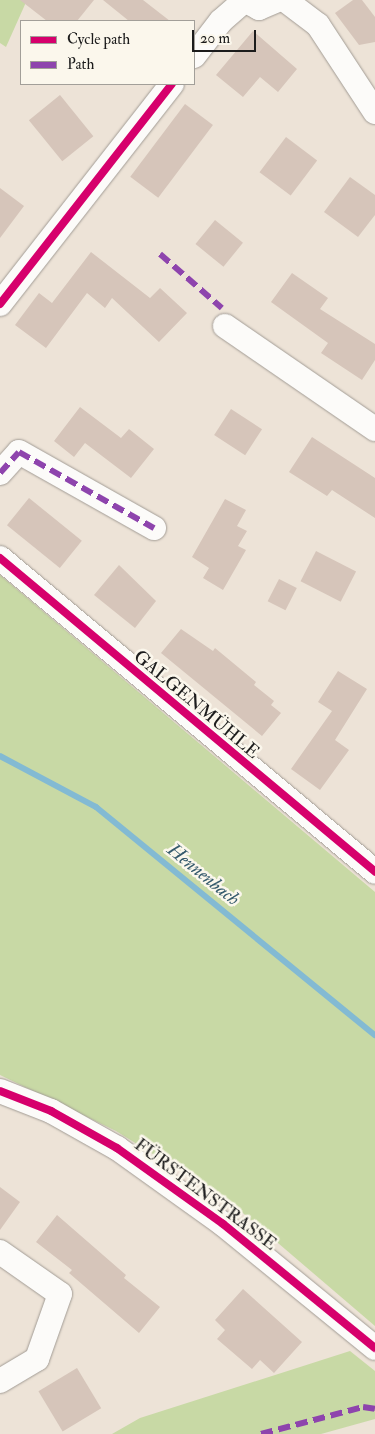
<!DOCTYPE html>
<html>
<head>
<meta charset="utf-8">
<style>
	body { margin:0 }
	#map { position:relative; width:375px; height:1434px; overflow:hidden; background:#ede3d7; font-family:"IM FELL Double Pica",serif }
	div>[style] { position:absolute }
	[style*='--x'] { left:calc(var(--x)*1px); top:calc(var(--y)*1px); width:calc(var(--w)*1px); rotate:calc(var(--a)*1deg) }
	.green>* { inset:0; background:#c8d9a5 }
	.stream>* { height:6px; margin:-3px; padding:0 3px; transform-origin:3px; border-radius:3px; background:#83bad3 }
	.building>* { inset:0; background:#d6c5ba; transform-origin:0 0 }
	.roads { filter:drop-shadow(0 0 1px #a29c95) drop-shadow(0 0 1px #a29c95) }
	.street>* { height:24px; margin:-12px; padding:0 12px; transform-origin:12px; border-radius:12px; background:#fcfbf9 }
	.quiet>* { height:6px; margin-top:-3px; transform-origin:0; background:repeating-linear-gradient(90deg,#8e44ad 0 12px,transparent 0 18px) }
	.cycleway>* { height:8px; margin:-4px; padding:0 4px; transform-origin:4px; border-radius:4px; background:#d6006c }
	span { translate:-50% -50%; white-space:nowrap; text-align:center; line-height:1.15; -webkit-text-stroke:5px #fbf7ec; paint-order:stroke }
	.street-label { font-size:18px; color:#1c1c1c }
	.water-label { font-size:19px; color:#365b6d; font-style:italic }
	.legend { position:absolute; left:20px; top:20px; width:175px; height:65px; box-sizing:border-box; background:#fbf7ec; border:1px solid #a29f99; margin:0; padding:6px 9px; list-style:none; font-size:15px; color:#1c1c1c }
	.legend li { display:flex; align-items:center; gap:10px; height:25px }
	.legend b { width:25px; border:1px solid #a29f99 }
	.scale { position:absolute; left:192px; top:30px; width:64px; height:22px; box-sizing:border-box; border:2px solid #1c1c1c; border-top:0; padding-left:6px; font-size:15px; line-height:18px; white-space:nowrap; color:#1c1c1c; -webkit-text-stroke:4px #fbf7ec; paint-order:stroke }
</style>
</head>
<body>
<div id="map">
	<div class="green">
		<div style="clip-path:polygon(0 0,27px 0,6px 47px,0 43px)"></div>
		<div style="clip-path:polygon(0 575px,375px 892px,375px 1326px,230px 1202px,116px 1131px,0 1075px)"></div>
		<div style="clip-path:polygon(350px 1351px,375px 1371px,375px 1419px,321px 1434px,112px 1434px,140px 1418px)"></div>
	</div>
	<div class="stream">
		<div style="--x:0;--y:756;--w:109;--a:28"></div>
		<div style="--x:96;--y:807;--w:360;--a:39.3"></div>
	</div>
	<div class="building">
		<div style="clip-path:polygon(20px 0,94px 0,77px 21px,47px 21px)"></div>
		<div style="clip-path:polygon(103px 0,143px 0,170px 21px,129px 21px)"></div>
		<div style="clip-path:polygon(353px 0,362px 0,375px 17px,375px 42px,359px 45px,335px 13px)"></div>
		<div style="clip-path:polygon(253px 31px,297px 69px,278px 92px,260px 77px,243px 97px,216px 75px)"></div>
		<div style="left:60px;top:95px;width:53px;height:40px;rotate:51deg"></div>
		<div style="left:185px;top:104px;width:35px;height:91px;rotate:37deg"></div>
		<div style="left:286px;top:137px;width:39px;height:44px;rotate:37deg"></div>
		<div style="clip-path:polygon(350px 177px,375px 195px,375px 215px,358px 237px,324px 212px)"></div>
		<div style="clip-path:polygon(0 188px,24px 206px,0 238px)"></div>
		<div style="left:215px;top:220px;width:36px;height:31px;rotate:39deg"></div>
		<div style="clip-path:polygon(91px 252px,150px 298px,160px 288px,187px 313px,159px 342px,112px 298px,105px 308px,87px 293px,46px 348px,15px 325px,39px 293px,52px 303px)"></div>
		<div style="clip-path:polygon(292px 273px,328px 298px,320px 309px,375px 344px,375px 360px,362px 380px,321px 353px,328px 343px,271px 302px)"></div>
		<div style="clip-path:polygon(80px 407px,121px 438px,129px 429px,154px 449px,131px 478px,85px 443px,74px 457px,54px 441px)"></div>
		<div style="left:231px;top:409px;width:37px;height:31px;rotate:33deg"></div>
		<div style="clip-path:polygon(312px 437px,375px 478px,375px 518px,332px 490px,327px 496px,289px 472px)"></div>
		<div style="left:29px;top:498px;width:68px;height:35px;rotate:39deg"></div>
		<div style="clip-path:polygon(225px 499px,246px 510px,237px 526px,247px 531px,238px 546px,246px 550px,223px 590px,203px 578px,209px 568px,192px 557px)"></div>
		<div style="left:316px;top:551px;width:45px;height:34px;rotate:27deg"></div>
		<div style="clip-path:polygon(119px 565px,156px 601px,135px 628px,94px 595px)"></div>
		<div style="left:279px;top:579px;width:20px;height:25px;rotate:27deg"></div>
		<div style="clip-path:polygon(181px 629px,213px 651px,215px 648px,256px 682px,254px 685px,274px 701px,271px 705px,281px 713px,262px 736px,161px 653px)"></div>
		<div style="clip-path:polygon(338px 671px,367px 689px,335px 740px,349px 750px,320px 790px,291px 769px,332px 711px,318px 702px)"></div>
		<div style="clip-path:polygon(0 1187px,20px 1202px,0 1230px)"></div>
		<div style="clip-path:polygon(57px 1215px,126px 1275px,124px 1278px,160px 1307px,139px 1333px,69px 1273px,72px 1270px,36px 1242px)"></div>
		<div style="clip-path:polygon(243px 1289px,302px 1342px,274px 1373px,260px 1360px,252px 1369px,217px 1339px,225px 1330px,215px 1320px)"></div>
		<div style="left:77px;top:1368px;width:47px;height:45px;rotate:59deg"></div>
	</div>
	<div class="roads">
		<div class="street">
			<div style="--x:244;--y:0;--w:17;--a:28"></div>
			<div style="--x:259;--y:8;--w:21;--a:-23"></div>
			<div style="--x:285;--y:0;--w:41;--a:37.1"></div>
			<div style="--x:318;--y:25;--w:104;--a:56.8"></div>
			<div style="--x:194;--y:56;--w:44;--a:-52.4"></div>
			<div style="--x:221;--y:21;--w:30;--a:-41"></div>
			<div style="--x:0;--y:304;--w:279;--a:-52"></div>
			<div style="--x:225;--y:326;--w:182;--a:34.5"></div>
			<div style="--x:0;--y:473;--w:28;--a:-48"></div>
			<div style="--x:19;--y:452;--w:155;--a:29.4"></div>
			<div style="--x:0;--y:558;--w:489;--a:39.9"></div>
			<div style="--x:0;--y:1091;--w:55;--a:21.4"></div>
			<div style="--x:51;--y:1111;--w:76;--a:29.3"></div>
			<div style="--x:117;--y:1148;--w:130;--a:35.6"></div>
			<div style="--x:223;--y:1224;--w:196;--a:39.2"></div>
			<div style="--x:0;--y:1252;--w:73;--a:35"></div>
			<div style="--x:60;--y:1294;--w:69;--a:109.5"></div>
			<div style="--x:37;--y:1359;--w:43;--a:149.3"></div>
		</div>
	</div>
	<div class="quiet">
		<div style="--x:160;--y:254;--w:82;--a:41.1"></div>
		<div style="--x:0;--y:473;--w:28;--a:-48"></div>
		<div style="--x:19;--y:452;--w:155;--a:29.4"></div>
		<div style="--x:261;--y:1434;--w:106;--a:-14.8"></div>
		<div style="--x:363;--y:1407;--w:12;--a:9"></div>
	</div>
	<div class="cycleway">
		<div style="--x:0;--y:304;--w:279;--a:-52"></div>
		<div style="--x:0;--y:558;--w:489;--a:39.9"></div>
		<div style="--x:0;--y:1091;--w:55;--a:21.4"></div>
		<div style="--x:51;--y:1111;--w:76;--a:29.3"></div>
		<div style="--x:117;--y:1148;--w:130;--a:35.6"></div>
		<div style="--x:223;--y:1224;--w:196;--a:39.2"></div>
	</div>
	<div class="street-label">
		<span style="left:196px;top:705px;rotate:40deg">GALGENMÜHLE</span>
		<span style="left:205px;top:1195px;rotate:37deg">FÜRSTENSTRASSE</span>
	</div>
	<div class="water-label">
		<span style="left:203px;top:875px;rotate:39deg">Hennenbach</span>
	</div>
	<ul class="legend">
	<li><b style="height:6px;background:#d6006c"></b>Cycle path</li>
	<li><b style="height:6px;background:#8e44ad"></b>Path</li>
	</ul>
	<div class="scale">20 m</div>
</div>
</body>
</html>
